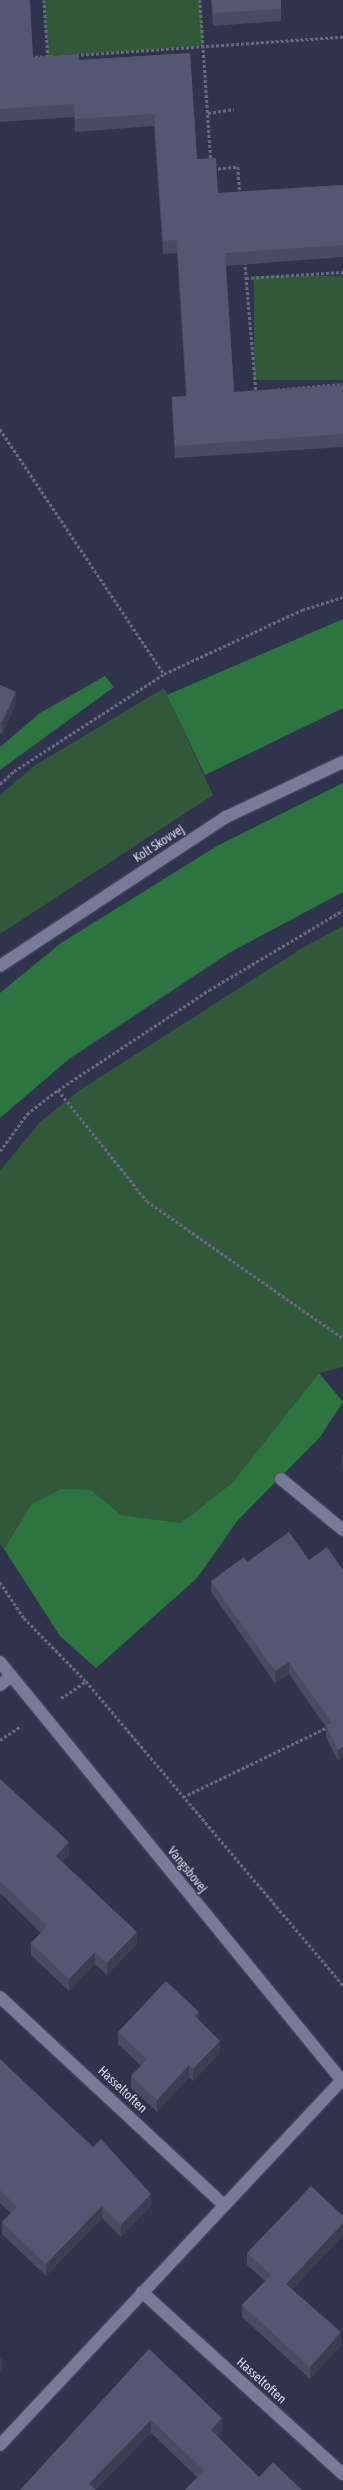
<!DOCTYPE html>
<html>
<head>
<meta charset="utf-8">
<style>
	body { margin:0 }
	#map { position:relative; width:343px; height:2490px; overflow:hidden; background:#30334c; font-family:"Asap Condensed",sans-serif }
	div>[style] { position:absolute }
	[style*='--x'] { left:calc(var(--x)*1px); top:calc(var(--y)*1px); width:calc(var(--w)*1px); rotate:calc(var(--a)*1deg) }
	.green>* { inset:0; background:#32583a; transform-origin:0 0 }
	.forest>* { inset:0; background:#2d7540 }
	.path>* { height:2.5px; margin-top:-1.25px; transform-origin:0; background:repeating-linear-gradient(90deg,#676980 0 3px,transparent 0 5px) }
	.roads { filter:drop-shadow(0 0 1px #4f5166) drop-shadow(0 0 1px #4f5166) }
	.minor>* { height:12px; margin:-6px; padding:0 6px; transform-origin:6px; border-radius:6px; background:#777b98 }
	.wall>* { inset:0; background:#484b62; transform-origin:0 0 }
	.shaded-wall>* { inset:0; background:#3b3d50 }
	.building>* { inset:0; background:#545772 }
	span { translate:-50% -50%; white-space:nowrap; text-align:center; line-height:1.15; -webkit-text-stroke:3px #30334c; paint-order:stroke }
	.street-label { font-size:13px; color:#dbddee }
</style>
</head>
<body>
<div id="map">
	<div class="green">
		<div style="clip-path:polygon(44px 0,200px 0,203px 46px,48px 56px)"></div>
		<div style="left:343px;top:276px;width:104px;height:89px;rotate:90deg"></div>
		<div style="clip-path:polygon(164px 688px,213px 795px,0 934px,0 795px,34px 766px)"></div>
		<div style="clip-path:polygon(343px 926px,343px 1367px,319px 1373px,232px 1483px,181px 1523px,121px 1515px,91px 1490px,33px 1504px,4px 1549px,0 1544px,0 1171px,40px 1122px,80px 1090px,302px 948px)"></div>
	</div>
	<div class="forest">
		<div style="clip-path:polygon(343px 619px,343px 708px,205px 775px,167px 695px)"></div>
		<div style="clip-path:polygon(105px 676px,114px 687px,0 770px,0 747px,40px 713px)"></div>
		<div style="clip-path:polygon(343px 783px,343px 892px,229px 953px,69px 1059px,0 1118px,0 993px,61px 943px,217px 846px)"></div>
		<div style="clip-path:polygon(319px 1373px,343px 1402px,320px 1437px,238px 1520px,197px 1578px,96px 1668px,60px 1636px,4px 1549px,32px 1504px,61px 1489px,91px 1490px,121px 1515px,181px 1523px,232px 1483px)"></div>
	</div>
	<div class="path">
		<div style="--x:44;--y:0;--w:56;--a:85.9"></div>
		<div style="--x:200;--y:0;--w:160;--a:86.1"></div>
		<div style="--x:76;--y:55;--w:268;--a:-3.9"></div>
		<div style="--x:30;--y:57;--w:23;--a:-2"></div>
		<div style="--x:208;--y:113;--w:26;--a:-9"></div>
		<div style="--x:213;--y:169;--w:25;--a:-5"></div>
		<div style="--x:238;--y:167;--w:28;--a:86"></div>
		<div style="--x:245;--y:262;--w:129;--a:85.1"></div>
		<div style="--x:246;--y:278;--w:97;--a:-3.5"></div>
		<div style="--x:272;--y:390;--w:71;--a:-4.8"></div>
		<div style="--x:0;--y:429;--w:295;--a:56.2"></div>
		<div style="--x:0;--y:784;--w:19;--a:-43"></div>
		<div style="--x:14;--y:771;--w:179;--a:-32.9"></div>
		<div style="--x:164;--y:674;--w:152;--a:-24.9"></div>
		<div style="--x:302;--y:610;--w:43;--a:-17.6"></div>
		<div style="--x:58;--y:1090;--w:142;--a:51.3"></div>
		<div style="--x:147;--y:1201;--w:239;--a:35"></div>
		<div style="--x:0;--y:1151;--w:46;--a:-53.9"></div>
		<div style="--x:27;--y:1114;--w:39;--a:-38"></div>
		<div style="--x:58;--y:1090;--w:181;--a:-33.5"></div>
		<div style="--x:209;--y:990;--w:156;--a:-30.8"></div>
		<div style="--x:0;--y:1582;--w:43;--a:56.3"></div>
		<div style="--x:24;--y:1618;--w:88;--a:45.5"></div>
		<div style="--x:86;--y:1681;--w:398;--a:49.8"></div>
		<div style="--x:61;--y:1698;--w:30;--a:-34"></div>
		<div style="--x:0;--y:1740;--w:25;--a:-34"></div>
		<div style="--x:183;--y:1797;--w:161;--a:-25.8"></div>
	</div>
	<div class="roads">
		<div class="minor">
			<div style="--x:0;--y:966;--w:271;--a:-33.4"></div>
			<div style="--x:226;--y:817;--w:129;--a:-25.2"></div>
			<div style="--x:281;--y:1479;--w:80;--a:39.4"></div>
			<div style="--x:0;--y:1662;--w:542;--a:50.76"></div>
			<div style="--x:0;--y:1685;--w:13;--a:-39"></div>
			<div style="--x:0;--y:1997;--w:306;--a:42.9"></div>
			<div style="--x:142;--y:2292;--w:271;--a:42.2"></div>
			<div style="--x:0;--y:2445;--w:500;--a:-46.86"></div>
		</div>
	</div>
	<div class="wall">
		<div style="clip-path:polygon(0 0,33px 57px,79px 60px,190px 53px,197px 159px,218px 193px,343px 185px,343px 257px,226px 266px,234px 392px,343px 385px,343px 447px,175px 458px,172px 409px,172px 397px,186px 396px,177px 253px,163px 254px,154px 126px,75px 132px,74px 117px,0 122px)"></div>
		<div style="clip-path:polygon(211px 0,281px 0,281px 21px,213px 26px)"></div>
		<div style="clip-path:polygon(0 685px,16px 704px,2px 734px,0 733px)"></div>
		<div style="left:343px;top:1454px;width:15px;height:1px;rotate:90deg"></div>
		<div style="clip-path:polygon(309px 1560px,343px 1570px,338px 1761px,326px 1737px,326px 1727px,289px 1674px,275px 1683px,211px 1592px,211px 1581px,247px 1562px)"></div>
		<div style="clip-path:polygon(0 1779px,69px 1855px,62px 1862px,137px 1944px,107px 1975px,95px 1964px,69px 1991px,31px 1955px,31px 1943px,41px 1933px,0 1893px)"></div>
		<div style="clip-path:polygon(118px 2032px,220px 2053px,193px 2081px,189px 2077px,157px 2112px,131px 2088px,131px 2076px,141px 2066px,118px 2044px)"></div>
		<div style="clip-path:polygon(0 2059px,151px 2206px,121px 2237px,102px 2218px,46px 2276px,2px 2234px,2px 2222px,11px 2213px,0 2203px)"></div>
		<div style="clip-path:polygon(343px 2216px,343px 2235px,292px 2290px,341px 2345px,310px 2379px,242px 2317px,242px 2305px,265px 2281px,247px 2265px,247px 2253px)"></div>
		<div style="clip-path:polygon(149px 2349px,222px 2431px,217px 2436px,259px 2477px,197px 2477px,151px 2433px)"></div>
	</div>
	<div class="shaded-wall">
		<div style="clip-path:polygon(16px 692px,16px 704px,2px 734px,2px 722px)"></div>
		<div style="clip-path:polygon(289px 1662px,289px 1674px,275px 1683px,275px 1671px)"></div>
		<div style="clip-path:polygon(343px 1747px,343px 1759px,338px 1761px,338px 1750px)"></div>
		<div style="clip-path:polygon(69px 1842px,69px 1855px,56px 1868px,56px 1856px)"></div>
		<div style="clip-path:polygon(137px 1932px,137px 1944px,107px 1975px,107px 1963px)"></div>
		<div style="clip-path:polygon(95px 1952px,95px 1964px,69px 1991px,69px 1979px)"></div>
		<div style="clip-path:polygon(199px 2012px,199px 2024px,195px 2016px)"></div>
		<div style="clip-path:polygon(220px 2041px,220px 2053px,193px 2081px,193px 2069px)"></div>
		<div style="clip-path:polygon(189px 2065px,189px 2077px,157px 2112px,157px 2100px)"></div>
		<div style="clip-path:polygon(151px 2194px,151px 2206px,121px 2237px,121px 2225px)"></div>
		<div style="clip-path:polygon(102px 2206px,102px 2218px,46px 2276px,46px 2264px)"></div>
		<div style="clip-path:polygon(343px 2223px,343px 2235px,286px 2296px,286px 2284px)"></div>
		<div style="clip-path:polygon(341px 2332px,341px 2345px,310px 2379px,310px 2367px)"></div>
		<div style="clip-path:polygon(2px 2357px,2px 2370px,0 2372px,0 2359px)"></div>
		<div style="clip-path:polygon(222px 2418px,222px 2431px,211px 2443px,211px 2430px)"></div>
		<div style="clip-path:polygon(151px 2420px,151px 2433px,96px 2490px,89px 2490px,89px 2484px)"></div>
	</div>
	<div class="building">
		<div style="clip-path:polygon(0 0,30px 0,33px 57px,79px 54px,79px 60px,190px 53px,197px 159px,216px 158px,218px 193px,343px 185px,343px 245px,225px 253px,234px 392px,343px 385px,343px 434px,175px 446px,172px 397px,187px 396px,177px 240px,163px 241px,154px 114px,75px 119px,74px 104px,0 109px)"></div>
		<div style="clip-path:polygon(212px 0,281px 0,281px 9px,213px 13px)"></div>
		<div style="clip-path:polygon(0 685px,16px 692px,2px 722px,0 721px)"></div>
		<div style="clip-path:polygon(289px 1532px,309px 1560px,327px 1547px,343px 1570px,343px 1747px,338px 1750px,326px 1725px,332px 1723px,289px 1662px,275px 1671px,211px 1581px,244px 1557px,247px 1562px)"></div>
		<div style="clip-path:polygon(0 1779px,69px 1842px,56px 1856px,137px 1932px,107px 1963px,95px 1952px,69px 1979px,31px 1943px,47px 1926px,0 1881px)"></div>
		<div style="clip-path:polygon(166px 1981px,199px 2012px,195px 2016px,220px 2041px,193px 2069px,189px 2065px,157px 2100px,131px 2076px,147px 2059px,118px 2032px)"></div>
		<div style="clip-path:polygon(0 2059px,93px 2147px,101px 2139px,151px 2194px,121px 2225px,102px 2206px,46px 2264px,2px 2222px,17px 2207px,0 2190px)"></div>
		<div style="clip-path:polygon(311px 2186px,343px 2216px,343px 2223px,286px 2284px,341px 2332px,310px 2367px,242px 2305px,271px 2275px,247px 2253px)"></div>
		<div style="clip-path:polygon(149px 2349px,222px 2418px,211px 2430px,259px 2477px,273px 2462px,302px 2490px,185px 2490px,204px 2470px,151px 2420px,89px 2484px,96px 2490px,20px 2490px)"></div>
	</div>
	<div class="street-label">
		<span style="left:159px;top:844px;rotate:-33deg">Kolt Skovvej</span>
		<span style="left:187px;top:1870px;rotate:51deg">Vangsbovej</span>
		<span style="left:122px;top:2090px;rotate:43deg">Hasseltoften</span>
		<span style="left:261px;top:2381px;rotate:42deg">Hasseltoften</span>
	</div>
</div>
</body>
</html>
